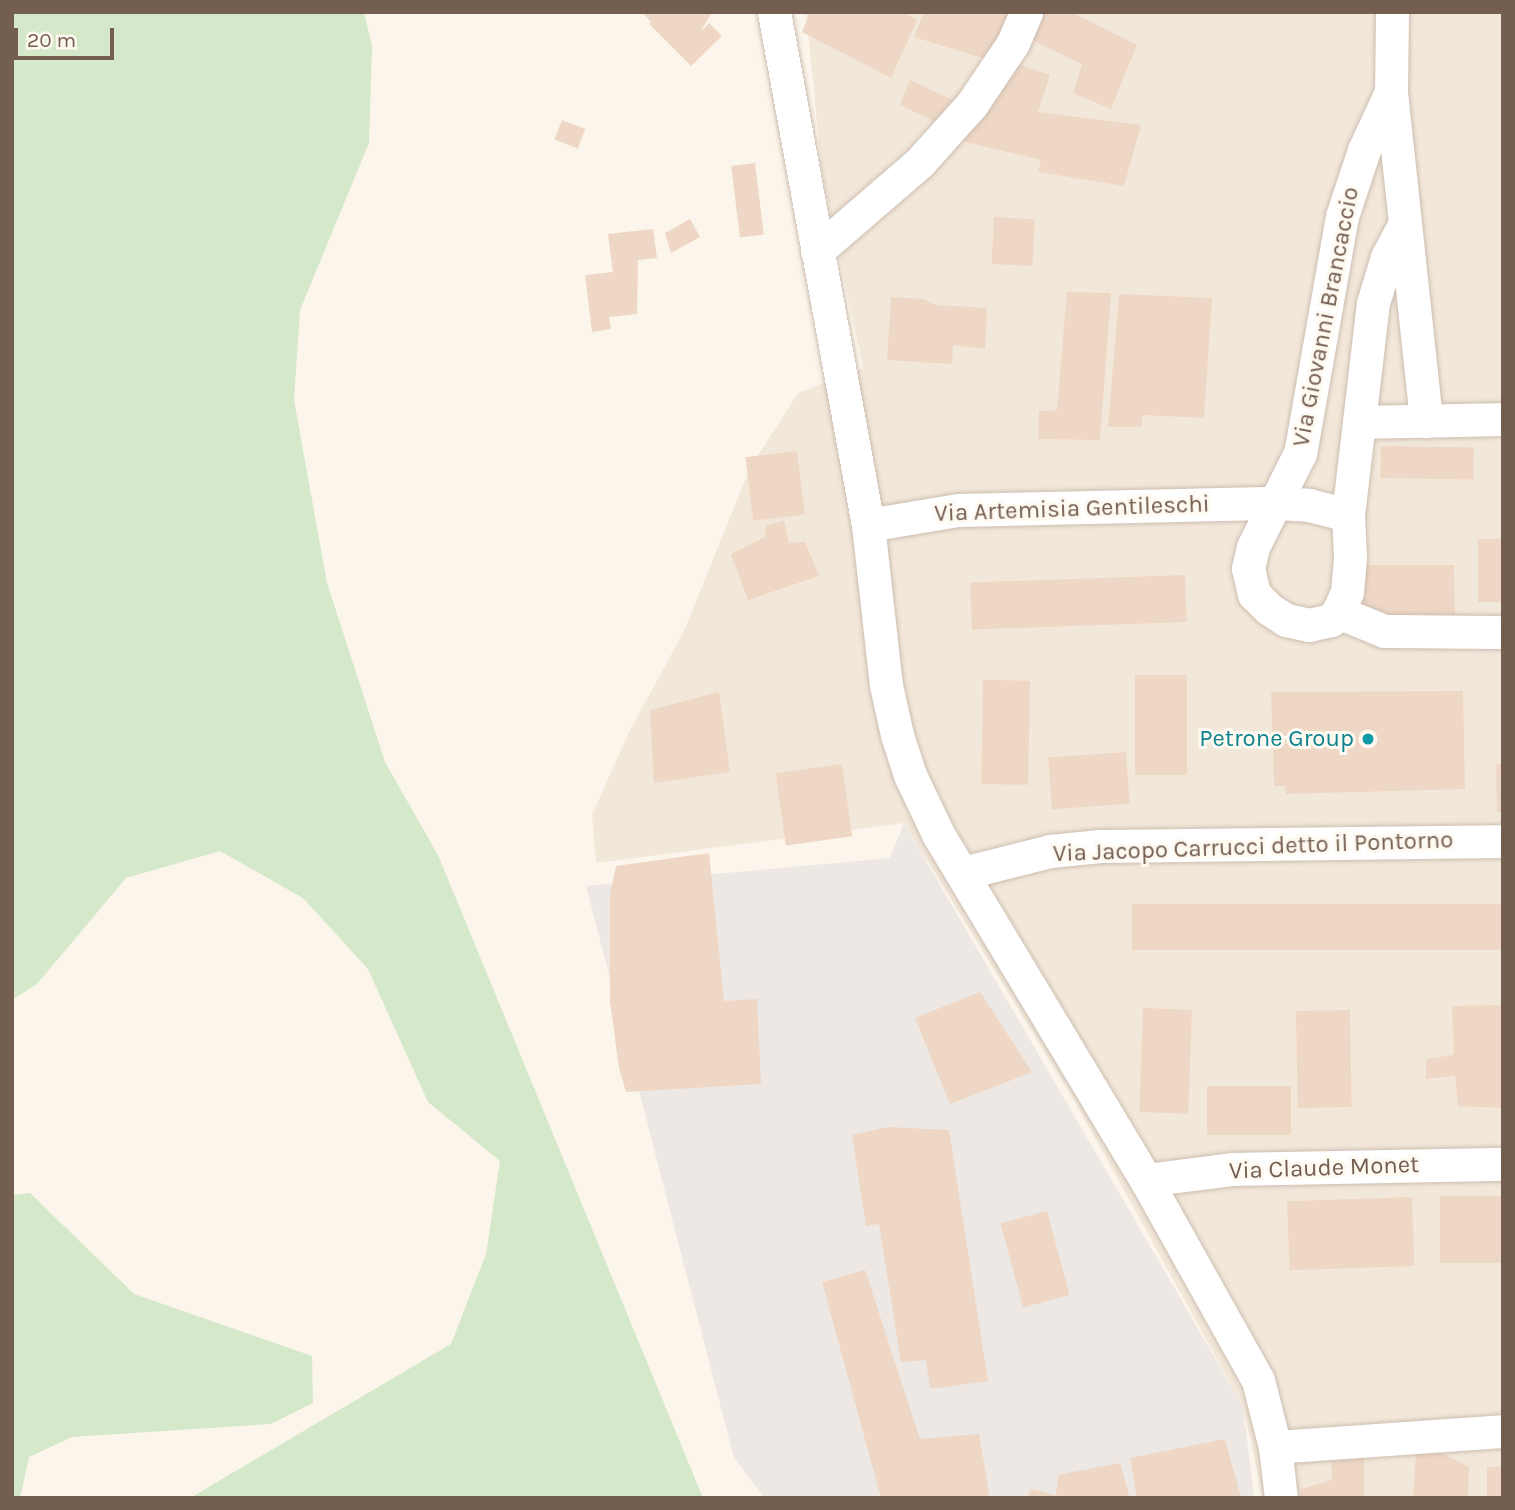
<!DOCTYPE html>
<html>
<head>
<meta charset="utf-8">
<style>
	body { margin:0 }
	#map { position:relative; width:1515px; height:1510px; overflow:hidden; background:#fbf5eb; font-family:Karla,sans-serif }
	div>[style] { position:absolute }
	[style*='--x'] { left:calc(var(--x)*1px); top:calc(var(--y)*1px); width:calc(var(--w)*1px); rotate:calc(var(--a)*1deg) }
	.residential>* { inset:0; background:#f2e8da }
	.industrial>* { inset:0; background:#ede8e3 }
	.green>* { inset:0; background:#d5e8ca }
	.building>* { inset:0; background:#eed7c5; transform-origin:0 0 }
	.roads { filter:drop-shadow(0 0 2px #cdbeb1) drop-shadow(0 0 2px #cdbeb1) }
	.street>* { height:33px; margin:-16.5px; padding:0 16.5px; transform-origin:16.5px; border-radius:16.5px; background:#fff }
	.dots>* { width:19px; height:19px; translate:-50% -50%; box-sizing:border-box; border:4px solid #fef9f1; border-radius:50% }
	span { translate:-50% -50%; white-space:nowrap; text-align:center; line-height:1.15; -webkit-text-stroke:6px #fef9f1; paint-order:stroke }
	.street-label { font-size:24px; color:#745e50 }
	.culture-label { font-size:24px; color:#0d838f }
	.right { translate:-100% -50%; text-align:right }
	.frame { position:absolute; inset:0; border:14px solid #745e50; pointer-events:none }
	.scale { position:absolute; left:14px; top:28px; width:100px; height:32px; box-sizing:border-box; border:4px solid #745e50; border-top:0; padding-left:9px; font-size:21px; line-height:24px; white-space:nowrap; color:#745e50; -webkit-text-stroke:5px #fef9f1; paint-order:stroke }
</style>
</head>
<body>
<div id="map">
	<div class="residential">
		<div style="clip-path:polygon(806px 12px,1503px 12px,1503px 1498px,1263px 1498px,1243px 1406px,1073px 1098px,904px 823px,596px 863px,592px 815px,629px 732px,684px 631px,750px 468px,798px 393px,863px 368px,822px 172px)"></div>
	</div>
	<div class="industrial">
		<div style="clip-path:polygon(904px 823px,1243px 1406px,1254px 1498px,765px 1498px,734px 1458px,586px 886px,890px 858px)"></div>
	</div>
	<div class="green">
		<div style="clip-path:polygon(12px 12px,364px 12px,372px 46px,369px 143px,300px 310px,294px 400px,327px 583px,385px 762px,438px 855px,703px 1498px,190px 1498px,451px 1344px,486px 1254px,500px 1161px,428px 1102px,368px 969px,303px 898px,220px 851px,126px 878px,37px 984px,12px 1000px)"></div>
		<div style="clip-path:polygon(30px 1193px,134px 1294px,312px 1356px,313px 1403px,271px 1424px,72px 1437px,29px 1457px,20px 1498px,12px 1498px,12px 1195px)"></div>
	</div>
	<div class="building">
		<div style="clip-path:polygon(642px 12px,710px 12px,711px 14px,700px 32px,709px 23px,722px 36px,691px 66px,649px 24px,651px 22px)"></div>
		<div style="clip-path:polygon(810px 12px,902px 12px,917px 20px,891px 78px,802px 32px)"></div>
		<div style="clip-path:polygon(924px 12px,1010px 12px,1000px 45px,985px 59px,914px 37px)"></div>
		<div style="clip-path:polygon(1038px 12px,1071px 12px,1137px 45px,1111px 109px,1073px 93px,1082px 64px,1027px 38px)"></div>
		<div style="clip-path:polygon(1015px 63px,1050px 75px,1038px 112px,1141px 125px,1124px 186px,1038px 172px,1041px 160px,961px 141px)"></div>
		<div style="clip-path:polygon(910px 80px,953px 100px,934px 121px,900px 105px)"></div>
		<div style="left:562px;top:120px;width:25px;height:21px;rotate:21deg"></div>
		<div style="left:755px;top:163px;width:72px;height:24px;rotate:83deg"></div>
		<div style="left:994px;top:217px;width:41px;height:47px;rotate:3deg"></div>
		<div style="clip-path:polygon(690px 219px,700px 237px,671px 253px,665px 233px)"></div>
		<div style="clip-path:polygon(653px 229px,657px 258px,638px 260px,637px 314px,609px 317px,611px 329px,592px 332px,585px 275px,613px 272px,608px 234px)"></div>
		<div style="clip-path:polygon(1067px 292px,1111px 293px,1100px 440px,1038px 439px,1039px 411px,1057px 410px)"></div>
		<div style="clip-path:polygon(1119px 294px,1212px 298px,1204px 418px,1143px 415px,1141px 427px,1108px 427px)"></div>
		<div style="clip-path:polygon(891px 297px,924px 299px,935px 305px,987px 308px,985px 349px,953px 345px,952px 364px,887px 360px)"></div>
		<div style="left:1381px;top:446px;width:93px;height:32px;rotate:1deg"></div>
		<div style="left:797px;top:451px;width:64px;height:52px;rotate:83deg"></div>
		<div style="clip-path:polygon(784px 521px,789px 543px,805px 542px,819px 576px,748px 600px,731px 554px,765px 537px,766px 525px)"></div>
		<div style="left:1503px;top:539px;width:63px;height:25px;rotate:90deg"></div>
		<div style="clip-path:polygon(1354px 565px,1454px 565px,1455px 618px,1380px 624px,1346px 611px)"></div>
		<div style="left:1185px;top:575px;width:47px;height:215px;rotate:88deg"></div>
		<div style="left:1187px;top:675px;width:100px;height:52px;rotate:90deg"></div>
		<div style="left:983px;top:680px;width:47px;height:104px;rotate:1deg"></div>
		<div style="clip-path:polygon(1463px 691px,1465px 789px,1286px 794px,1285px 786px,1274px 786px,1271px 692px)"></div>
		<div style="clip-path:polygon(719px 692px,730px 772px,654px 783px,650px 710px)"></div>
		<div style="left:1126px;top:752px;width:52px;height:78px;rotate:86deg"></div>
		<div style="left:842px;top:764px;width:73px;height:67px;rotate:82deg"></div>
		<div style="clip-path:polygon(1496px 764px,1503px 764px,1503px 812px,1497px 812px)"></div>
		<div style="clip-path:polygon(709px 853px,724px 1001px,757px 999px,761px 1084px,626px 1092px,619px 1068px,610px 1001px,610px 895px,616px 866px)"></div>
		<div style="left:1503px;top:904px;width:46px;height:371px;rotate:90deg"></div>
		<div style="clip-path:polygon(980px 992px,1032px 1072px,950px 1104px,915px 1018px)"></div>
		<div style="clip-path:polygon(1501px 1005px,1503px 1108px,1458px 1106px,1455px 1076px,1426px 1079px,1426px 1059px,1454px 1055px,1452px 1006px)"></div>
		<div style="left:1143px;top:1008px;width:49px;height:104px;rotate:2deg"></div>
		<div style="left:1350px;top:1010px;width:97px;height:54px;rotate:89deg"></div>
		<div style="left:1207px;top:1086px;width:84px;height:49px"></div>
		<div style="clip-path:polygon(888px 1127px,949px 1130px,988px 1381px,930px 1389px,926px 1360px,901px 1362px,879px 1224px,866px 1226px,852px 1135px)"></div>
		<div style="left:1503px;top:1196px;width:67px;height:63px;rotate:90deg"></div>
		<div style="left:1412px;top:1197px;width:69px;height:125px;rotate:88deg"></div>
		<div style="left:1047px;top:1211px;width:87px;height:48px;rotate:75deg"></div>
		<div style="clip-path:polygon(865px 1270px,920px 1439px,979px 1434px,990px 1498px,881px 1498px,822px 1282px)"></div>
		<div style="clip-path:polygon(1225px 1439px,1241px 1498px,1137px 1498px,1130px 1458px)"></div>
		<div style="clip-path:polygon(1416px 1453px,1442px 1453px,1469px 1467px,1468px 1498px,1413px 1498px)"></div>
		<div style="clip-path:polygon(1364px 1457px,1364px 1498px,1301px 1498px,1301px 1489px,1332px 1480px,1331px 1461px)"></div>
		<div style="clip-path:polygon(1120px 1463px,1130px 1498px,1027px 1498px,1031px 1489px,1056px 1495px,1058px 1475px)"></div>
		<div style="left:1487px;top:1467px;width:16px;height:31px"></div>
	</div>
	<div class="roads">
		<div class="street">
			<div style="--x:774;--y:12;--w:522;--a:79.62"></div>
			<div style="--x:868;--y:525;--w:161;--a:83.6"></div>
			<div style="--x:886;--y:685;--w:51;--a:77.6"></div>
			<div style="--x:897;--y:735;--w:42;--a:72"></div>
			<div style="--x:910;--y:775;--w:65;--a:64.6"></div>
			<div style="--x:938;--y:834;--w:404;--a:59"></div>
			<div style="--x:1146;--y:1180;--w:229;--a:60.8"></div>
			<div style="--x:1258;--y:1380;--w:69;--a:75.8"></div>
			<div style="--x:1275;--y:1447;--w:51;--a:83.3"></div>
			<div style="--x:1392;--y:12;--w:80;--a:90.7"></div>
			<div style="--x:1391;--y:92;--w:331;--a:83.9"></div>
			<div style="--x:1391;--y:92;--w:64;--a:115"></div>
			<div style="--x:1364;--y:150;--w:70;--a:108.4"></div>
			<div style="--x:1342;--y:216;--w:241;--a:100"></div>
			<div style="--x:1300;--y:453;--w:105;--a:116.6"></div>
			<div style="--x:1253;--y:547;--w:22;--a:103"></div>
			<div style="--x:1248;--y:568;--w:27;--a:77"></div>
			<div style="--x:1254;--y:594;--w:21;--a:45"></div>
			<div style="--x:1269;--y:609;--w:20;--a:33"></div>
			<div style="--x:1286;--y:620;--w:24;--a:12"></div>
			<div style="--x:1309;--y:625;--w:23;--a:-13"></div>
			<div style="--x:1331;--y:620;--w:11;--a:-49"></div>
			<div style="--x:1338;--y:612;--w:22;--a:-66"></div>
			<div style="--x:1347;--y:592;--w:36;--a:-85"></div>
			<div style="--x:1350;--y:556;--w:41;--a:-92.8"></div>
			<div style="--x:1348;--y:515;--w:213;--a:-83.3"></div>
			<div style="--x:1373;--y:303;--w:48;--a:-73.1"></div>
			<div style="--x:1387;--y:257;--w:38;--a:-62"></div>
			<div style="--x:817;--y:251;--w:136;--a:-40.8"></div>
			<div style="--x:920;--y:162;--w:78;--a:-48.1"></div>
			<div style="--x:972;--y:104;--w:73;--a:-56.1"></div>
			<div style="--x:1013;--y:43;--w:34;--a:-67"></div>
			<div style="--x:1361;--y:422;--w:142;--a:-1.2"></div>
			<div style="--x:868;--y:525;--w:91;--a:-9.5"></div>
			<div style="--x:958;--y:510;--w:318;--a:-1.3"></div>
			<div style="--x:1276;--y:503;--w:33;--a:3"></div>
			<div style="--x:1309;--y:505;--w:40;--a:14.4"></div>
			<div style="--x:1338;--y:612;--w:50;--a:22.4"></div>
			<div style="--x:1384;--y:631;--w:119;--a:0.5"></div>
			<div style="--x:963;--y:873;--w:90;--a:-14.2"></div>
			<div style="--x:1050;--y:851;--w:50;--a:-5.7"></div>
			<div style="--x:1100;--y:846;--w:403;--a:-0.7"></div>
			<div style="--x:1146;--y:1180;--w:88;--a:-7.2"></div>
			<div style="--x:1233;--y:1169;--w:270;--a:-1.1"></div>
			<div style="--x:1275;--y:1447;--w:229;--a:-4"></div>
		</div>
	</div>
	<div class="dots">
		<div style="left:1368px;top:739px;background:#0f9aa8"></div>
	</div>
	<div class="street-label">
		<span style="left:1326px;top:317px;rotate:-79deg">Via Giovanni Brancaccio</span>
		<span style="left:1072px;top:509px;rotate:-2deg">Via Artemisia Gentileschi</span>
		<span style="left:1253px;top:847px;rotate:-2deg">Via Jacopo Carrucci detto il Pontorno</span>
		<span style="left:1324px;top:1168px;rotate:-2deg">Via Claude Monet</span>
	</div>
	<div class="culture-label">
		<span class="right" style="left:1354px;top:739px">Petrone Group</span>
	</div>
	<div class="frame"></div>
	<div class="scale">20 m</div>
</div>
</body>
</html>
